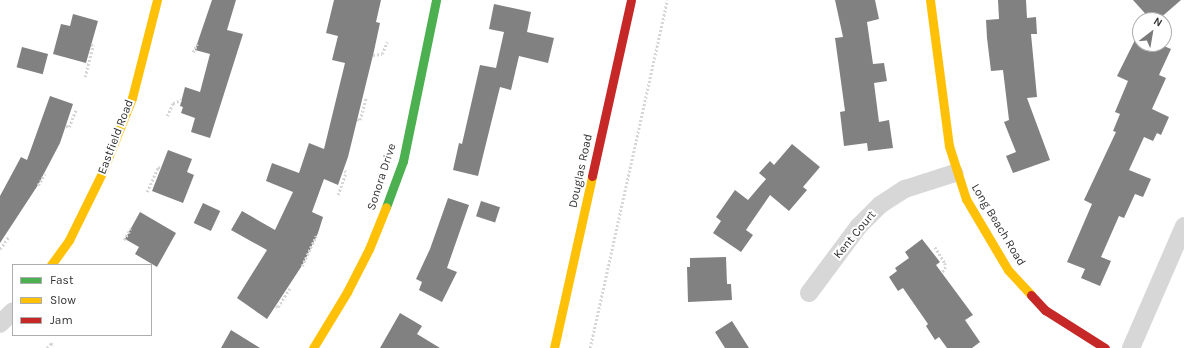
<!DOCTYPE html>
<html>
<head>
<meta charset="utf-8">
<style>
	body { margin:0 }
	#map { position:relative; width:1184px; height:348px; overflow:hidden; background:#fff; font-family:Karla,sans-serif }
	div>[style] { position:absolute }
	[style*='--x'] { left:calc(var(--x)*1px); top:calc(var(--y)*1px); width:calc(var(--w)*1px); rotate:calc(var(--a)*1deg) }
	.building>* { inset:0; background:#818181; transform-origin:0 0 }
	.path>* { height:2.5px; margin-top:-1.25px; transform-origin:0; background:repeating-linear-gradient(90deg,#d6d6d6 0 2px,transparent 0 4px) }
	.street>* { height:18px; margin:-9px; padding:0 9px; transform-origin:9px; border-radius:9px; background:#d7d7d7 }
	.fast>* { height:9px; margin:-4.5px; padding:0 4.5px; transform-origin:4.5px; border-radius:4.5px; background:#4caf50 }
	.slow>* { height:9px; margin:-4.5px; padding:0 4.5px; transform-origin:4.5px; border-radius:4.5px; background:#ffc107 }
	.jam>* { height:9px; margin:-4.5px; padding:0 4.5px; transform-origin:4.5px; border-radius:4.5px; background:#c62828 }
	span { translate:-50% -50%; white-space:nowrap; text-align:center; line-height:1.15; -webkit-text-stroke:4px #fff; paint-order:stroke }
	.street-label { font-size:12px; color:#333 }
	.legend { position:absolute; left:12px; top:264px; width:140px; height:72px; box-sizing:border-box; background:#fff; border:1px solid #adadad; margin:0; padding:5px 7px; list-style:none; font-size:12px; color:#333 }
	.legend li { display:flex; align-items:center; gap:8px; height:20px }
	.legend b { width:20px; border:1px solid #adadad }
	.north { position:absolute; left:1132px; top:12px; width:40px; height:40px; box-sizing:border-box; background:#fff; border:1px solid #adadad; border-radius:50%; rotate:31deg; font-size:11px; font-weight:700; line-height:16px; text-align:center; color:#333 }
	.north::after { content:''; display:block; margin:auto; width:14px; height:18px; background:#7a7a7a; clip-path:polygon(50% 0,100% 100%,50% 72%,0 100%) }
</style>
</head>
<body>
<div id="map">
	<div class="building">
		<div style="clip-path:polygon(212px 0,236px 0,227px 30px,243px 34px,210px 138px,191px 132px,195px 118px,181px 113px,183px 107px,180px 106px,185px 87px,200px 92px,210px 54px,195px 50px)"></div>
		<div style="clip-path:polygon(334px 0,381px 0,376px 22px,380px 23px,374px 51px,348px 157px,338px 185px,324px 179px,312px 212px,323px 217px,318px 233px,303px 264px,267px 319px,237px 298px,267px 250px,231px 230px,242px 211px,275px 230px,293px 192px,266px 181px,272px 163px,299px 173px,309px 143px,324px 149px,345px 63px,332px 60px,338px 36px,326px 33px)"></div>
		<div style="clip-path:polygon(835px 0,875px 0,879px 19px,867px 22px,873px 64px,884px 63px,887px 81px,874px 83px,879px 122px,889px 120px,893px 148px,868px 151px,867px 143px,844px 146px,840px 112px,845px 111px,835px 38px,843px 37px)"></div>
		<div style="clip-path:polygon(998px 0,1026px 0,1027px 18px,1036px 17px,1037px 34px,1031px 34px,1037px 97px,1027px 98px,1050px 160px,1013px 173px,1006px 156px,1016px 152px,1004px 122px,1009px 120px,1003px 70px,991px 71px,987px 38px,986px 20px,999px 19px)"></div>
		<div style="clip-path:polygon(1133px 0,1181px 0,1158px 20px,1151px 20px)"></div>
		<div style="clip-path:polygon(494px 4px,531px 12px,527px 32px,554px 38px,548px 63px,519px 56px,511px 90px,500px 87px,478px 176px,453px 170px,459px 143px,462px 144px,480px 65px,496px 68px,504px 32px,489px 29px)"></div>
		<div style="clip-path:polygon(73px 14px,98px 21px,86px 63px,53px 54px,61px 24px,70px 26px)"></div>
		<div style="clip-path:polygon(1138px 34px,1140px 44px,1159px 44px,1171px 49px,1159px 75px,1166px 78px,1152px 109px,1169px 117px,1161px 135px,1157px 133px,1153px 141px,1144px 137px,1129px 170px,1151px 179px,1143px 197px,1135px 194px,1124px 218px,1119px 216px,1101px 257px,1111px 261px,1100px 286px,1081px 278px,1085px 269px,1067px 262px,1092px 204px,1084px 200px,1116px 132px,1113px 131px,1120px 114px,1115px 112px,1128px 81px,1117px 76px)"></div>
		<div style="left:22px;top:47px;width:27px;height:21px;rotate:15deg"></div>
		<div style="clip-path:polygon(50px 96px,73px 104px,60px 143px,38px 185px,0 243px,0 196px,21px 157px,27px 160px)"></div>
		<div style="clip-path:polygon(792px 144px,820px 167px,803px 187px,807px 190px,789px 211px,770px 195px,746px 230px,753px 235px,741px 252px,713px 233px,721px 221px,716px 217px,735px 190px,748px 200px,766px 179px,759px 173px,770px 161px,774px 165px)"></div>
		<div style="clip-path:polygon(168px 150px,192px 159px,187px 172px,194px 175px,183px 203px,152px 191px)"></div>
		<div style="clip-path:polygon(448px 198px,469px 205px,447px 268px,457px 272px,442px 302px,419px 290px,422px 282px,416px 279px,430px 249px)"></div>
		<div style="left:481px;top:201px;width:20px;height:16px;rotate:18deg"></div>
		<div style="left:203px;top:203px;width:19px;height:22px;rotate:25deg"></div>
		<div style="clip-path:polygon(140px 212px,176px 233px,157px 267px,135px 254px,139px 247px,125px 239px)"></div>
		<div style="clip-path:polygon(922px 239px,940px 262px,936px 265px,973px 315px,965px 320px,980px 342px,972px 348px,947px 348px,939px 337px,935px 340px,926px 326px,928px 324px,903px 288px,898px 291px,889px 277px,897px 271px,895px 268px,909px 258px,905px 252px)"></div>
		<div style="clip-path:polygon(726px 257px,727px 284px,731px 284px,732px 300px,688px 302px,687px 267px,690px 267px,690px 258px)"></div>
		<div style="clip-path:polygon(400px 313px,422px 326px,417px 334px,440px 348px,380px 348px)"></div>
		<div style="clip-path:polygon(732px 321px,749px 348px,725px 348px,715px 332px)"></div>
		<div style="clip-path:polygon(231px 330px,260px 348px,221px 348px)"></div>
	</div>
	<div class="path">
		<div style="--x:193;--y:52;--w:9;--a:-63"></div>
		<div style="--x:373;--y:55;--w:9;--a:-6"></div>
		<div style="--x:382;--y:54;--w:13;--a:-67"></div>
		<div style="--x:85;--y:77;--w:33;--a:-76"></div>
		<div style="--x:93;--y:45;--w:2;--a:180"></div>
		<div style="--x:167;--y:116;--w:14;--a:-65"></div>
		<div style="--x:173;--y:103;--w:9;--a:-21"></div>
		<div style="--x:357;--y:119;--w:3;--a:18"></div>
		<div style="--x:360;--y:120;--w:24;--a:-75"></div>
		<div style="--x:66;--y:126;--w:3;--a:18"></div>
		<div style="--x:69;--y:127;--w:18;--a:-68"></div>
		<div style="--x:38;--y:185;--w:13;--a:-58"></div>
		<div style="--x:147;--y:192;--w:27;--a:-66"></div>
		<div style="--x:158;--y:167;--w:3;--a:18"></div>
		<div style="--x:338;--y:195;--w:24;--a:-71"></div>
		<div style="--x:346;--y:172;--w:2;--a:-153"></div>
		<div style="--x:124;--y:240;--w:13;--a:-61"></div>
		<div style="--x:935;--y:247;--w:19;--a:58"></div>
		<div style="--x:945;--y:263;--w:4;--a:76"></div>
		<div style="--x:946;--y:267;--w:7;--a:124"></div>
		<div style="--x:0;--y:249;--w:16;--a:-55"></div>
		<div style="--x:302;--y:266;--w:33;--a:-65"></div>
		<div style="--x:276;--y:306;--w:2;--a:27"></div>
		<div style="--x:278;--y:307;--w:22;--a:-58"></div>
		<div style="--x:47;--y:348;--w:6;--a:-51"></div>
		<div style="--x:51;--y:343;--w:4;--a:45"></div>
		<div style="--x:590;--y:348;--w:356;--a:-77.5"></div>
	</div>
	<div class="street">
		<div style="--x:809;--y:293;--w:84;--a:-53.3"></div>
		<div style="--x:859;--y:226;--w:30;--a:-45"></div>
		<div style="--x:880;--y:205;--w:30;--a:-33"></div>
		<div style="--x:905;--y:189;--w:52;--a:-17.7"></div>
		<div style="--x:0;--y:324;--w:18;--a:-45"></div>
		<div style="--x:1131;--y:348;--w:133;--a:-66.5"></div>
	</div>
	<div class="fast">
		<div style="--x:386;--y:207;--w:49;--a:-69.7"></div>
		<div style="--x:403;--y:161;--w:164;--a:-78.4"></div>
	</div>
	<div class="slow">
		<div style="--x:930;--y:0;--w:147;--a:82.6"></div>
		<div style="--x:949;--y:146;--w:56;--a:72.2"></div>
		<div style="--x:966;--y:199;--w:82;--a:59.4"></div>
		<div style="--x:1008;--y:270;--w:34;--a:47"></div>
		<div style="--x:51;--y:265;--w:31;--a:-54"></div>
		<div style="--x:69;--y:240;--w:75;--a:-63.8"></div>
		<div style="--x:102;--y:173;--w:81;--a:-68.2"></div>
		<div style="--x:132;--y:98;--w:101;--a:-75.7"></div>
		<div style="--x:313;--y:348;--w:66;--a:-58.7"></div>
		<div style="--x:347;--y:292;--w:48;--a:-62.9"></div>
		<div style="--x:369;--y:249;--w:45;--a:-68"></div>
		<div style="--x:554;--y:348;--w:176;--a:-77.5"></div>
	</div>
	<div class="jam">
		<div style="--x:592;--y:176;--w:180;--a:-77.5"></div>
		<div style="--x:1031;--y:295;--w:21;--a:47"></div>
		<div style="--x:1045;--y:310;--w:71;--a:32.3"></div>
	</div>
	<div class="street-label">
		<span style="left:116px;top:137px;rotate:-69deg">Eastfield Road</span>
		<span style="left:581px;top:171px;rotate:-78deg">Douglas Road</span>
		<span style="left:382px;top:177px;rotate:-72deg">Sonora Drive</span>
		<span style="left:998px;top:225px;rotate:59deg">Long Beach Road</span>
		<span style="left:855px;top:235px;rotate:-50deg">Kent Court</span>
	</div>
	<ul class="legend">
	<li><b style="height:5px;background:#4caf50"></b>Fast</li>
	<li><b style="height:5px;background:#ffc107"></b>Slow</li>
	<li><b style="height:5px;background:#c62828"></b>Jam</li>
	</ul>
	<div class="north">N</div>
</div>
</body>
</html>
